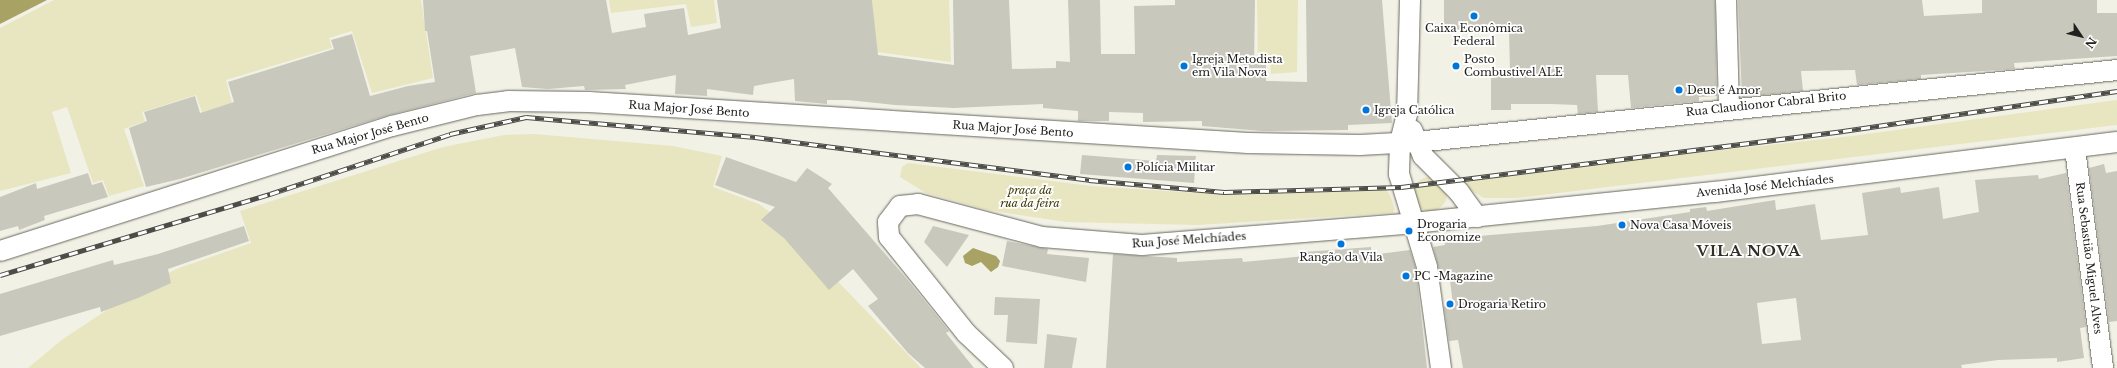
<!DOCTYPE html>
<html>
<head>
<meta charset="utf-8">
<style>
	body { margin:0 }
	#map { position:relative; width:2117px; height:368px; overflow:hidden; background:#f2f1e6; font-family:"Libre Baskerville",serif }
	div>[style] { position:absolute }
	[style*='--x'] { left:calc(var(--x)*1px); top:calc(var(--y)*1px); width:calc(var(--w)*1px); rotate:calc(var(--a)*1deg) }
	.green>* { inset:0; background:#e8e6c0 }
	.round { border-radius:50% }
	.water>* { inset:0; background:#a8a264 }
	.building>* { inset:0; background:#c9c8bd }
	.roads { filter:drop-shadow(0 0 1px #67675d) drop-shadow(0 0 1px #67675d) }
	.minor>* { height:20px; margin:-10px; padding:0 10px; transform-origin:10px; border-radius:10px; background:#fff }
	.rail>* { height:4.5px; margin-top:-2.25px; transform-origin:0; background:repeating-linear-gradient(90deg,#fff 0 9px,#4d4d48 0 18px); box-sizing:border-box; border-block:1px solid #4d4d48 }
	.dots>* { width:11px; height:11px; translate:-50% -50%; box-sizing:border-box; border:2px solid #fff; border-radius:50% }
	span { translate:-50% -50%; white-space:nowrap; text-align:center; line-height:1.15; -webkit-text-stroke:3.5px #fff; paint-order:stroke }
	.poi-label { font-size:11px; color:#20201c }
	.left { translate:0 -50%; text-align:left }
	.street-label { font-size:11px; color:#20201c }
	.park-label { font-size:11px; color:#3d3804; font-style:italic }
	.district-label { font-size:15px; color:#302f26; font-weight:700; letter-spacing:1px }
	.north { position:absolute; left:2061px; top:16px; width:40px; height:40px; -webkit-text-stroke:3px #fff; paint-order:stroke; rotate:125deg; font-size:11px; font-weight:700; line-height:16px; text-align:center; color:#20201c }
	.north::after { content:''; display:block; margin:auto; width:14px; height:18px; background:#20201c; clip-path:polygon(50% 0,100% 100%,50% 72%,0 100%) }
</style>
</head>
<body>
<div id="map">
	<div class="green">
		<div style="clip-path:polygon(54px 0,421px 0,433px 78px,372px 93px,352px 31px,329px 38px,332px 48px,226px 80px,232px 103px,202px 112px,196px 95px,142px 112px,145px 121px,124px 129px,144px 186px,109px 196px,103px 180px,93px 183px,67px 107px,52px 112px,71px 173px,0 191px,0 28px)"></div>
		<div style="clip-path:polygon(609px 0,714px 0,717px 23px,691px 27px,686px 4px,611px 13px)"></div>
		<div style="clip-path:polygon(872px 0,949px 0,951px 62px,877px 52px)"></div>
		<div style="clip-path:polygon(1257px 0,1298px 0,1297px 72px,1271px 74px,1270px 60px,1258px 61px)"></div>
		<div style="clip-path:polygon(2117px 100px,2117px 125px,1517px 198px,1484px 198px,1459px 183px,1647px 158px,1852px 136px)"></div>
		<div style="clip-path:polygon(534px 134px,673px 146px,722px 156px,713px 187px,759px 204px,776px 217px,921px 368px,28px 368px,63px 339px,149px 282px,179px 268px,251px 243px,240px 211px,443px 147px,504px 135px)"></div>
		<div style="clip-path:polygon(908px 163px,1091px 186px,1230px 195px,1386px 190px,1390px 195px,1395px 209px,1393px 213px,1198px 225px,1066px 222px,987px 210px,926px 193px,900px 177px,902px 167px)"></div>
		<div class="round" style="left:1413px;top:177px;width:34px;height:34px"></div>
	</div>
	<div class="water">
		<div style="clip-path:polygon(0 0,47px 0,0 24px)"></div>
		<div style="clip-path:polygon(973px 248px,996px 256px,1000px 261px,998px 267px,991px 272px,981px 262px,972px 266px,965px 263px,963px 256px)"></div>
	</div>
	<div class="building">
		<div style="clip-path:polygon(423px 0,606px 0,612px 33px,646px 27px,644px 14px,684px 8px,688px 35px,721px 28px,717px 0,872px 0,878px 55px,954px 65px,953px 0,1009px 0,1012px 69px,1056px 68px,1056px 61px,1070px 62px,1068px 0,1100px 0,1101px 54px,1135px 54px,1134px 6px,1175px 5px,1175px 0,1255px 0,1254px 64px,1266px 64px,1266px 81px,1307px 82px,1306px 0,1382px 0,1392px 123px,1348px 125px,1348px 130px,1263px 131px,1202px 126px,1202px 121px,1143px 122px,1143px 113px,1109px 112px,1109px 121px,1078px 121px,1078px 111px,1043px 108px,1043px 104px,954px 108px,895px 105px,848px 100px,827px 100px,827px 104px,795px 101px,794px 79px,754px 86px,753px 95px,707px 89px,707px 96px,675px 94px,676px 75px,625px 85px,626px 89px,585px 90px,584px 86px,548px 89px,522px 87px,515px 48px,470px 56px,476px 93px,389px 115px,180px 179px,146px 187px,129px 128px,147px 121px,144px 112px,195px 96px,200px 113px,234px 102px,228px 82px,334px 49px,331px 40px,352px 34px,370px 96px,408px 86px,435px 82px,427px 31px,425px 31px)"></div>
		<div style="clip-path:polygon(1444px 0,1715px 0,1717px 96px,1699px 97px,1699px 101px,1631px 108px,1628px 75px,1596px 75px,1598px 112px,1578px 114px,1577px 105px,1551px 104px,1511px 104px,1511px 110px,1491px 110px,1491px 70px,1510px 70px,1509px 32px,1444px 33px)"></div>
		<div style="clip-path:polygon(1738px 0,1922px 0,1924px 16px,1982px 13px,1982px 0,2097px 0,2097px 13px,2117px 13px,2117px 56px,2014px 63px,2015px 69px,1921px 75px,1921px 79px,1857px 85px,1855px 70px,1801px 71px,1803px 91px,1742px 97px)"></div>
		<div style="clip-path:polygon(1082px 155px,1156px 161px,1157px 155px,1196px 156px,1194px 183px,1080px 174px)"></div>
		<div style="clip-path:polygon(726px 157px,796px 182px,807px 168px,832px 184px,828px 188px,906px 278px,949px 331px,946px 333px,974px 368px,925px 368px,908px 353px,868px 306px,878px 299px,853px 269px,829px 290px,784px 238px,761px 220px,775px 207px,715px 185px)"></div>
		<div style="clip-path:polygon(2104px 164px,2106px 173px,2117px 171px,2117px 321px,2109px 322px,2089px 168px)"></div>
		<div style="clip-path:polygon(88px 173px,92px 185px,102px 182px,108px 197px,44px 216px,45px 220px,19px 230px,18px 226px,0 231px,0 197px,36px 183px,37px 189px)"></div>
		<div style="clip-path:polygon(evenodd,2066px 173px,2086px 327px,2080px 328px,2084px 358px,2057px 362px,2057px 358px,1998px 360px,1961px 365px,1962px 368px,1463px 368px,1458px 340px,1449px 341px,1444px 306px,1453px 305px,1449px 272px,1440px 273px,1433px 247px,1445px 245px,1444px 239px,1597px 226px,1690px 212px,1690px 209px,1706px 207px,1707px 211px,1775px 200px,1776px 210px,1815px 204px,1821px 240px,1868px 235px,1862px 193px,1900px 187px,1901px 193px,1939px 187px,1943px 219px,1979px 212px,1975px 180px,2038px 175px,2039px 179px,2066px 173px,1796px 298px,1801px 340px,1762px 344px,1757px 303px,1796px 298px)"></div>
		<div style="clip-path:polygon(244px 226px,249px 241px,168px 269px,171px 283px,138px 298px,101px 312px,100px 307px,0 336px,0 294px,113px 260px,114px 265px,158px 254px)"></div>
		<div style="clip-path:polygon(933px 226px,969px 235px,947px 267px,924px 242px)"></div>
		<div style="clip-path:polygon(1007px 241px,1048px 249px,1047px 254px,1089px 258px,1086px 282px,1002px 266px)"></div>
		<div style="clip-path:polygon(1371px 247px,1371px 255px,1410px 250px,1416px 269px,1427px 368px,1106px 368px,1113px 254px,1177px 258px,1177px 262px,1242px 258px,1243px 262px,1305px 256px,1304px 252px)"></div>
		<div style="clip-path:polygon(995px 297px,1040px 299px,1037px 344px,1006px 342px,1008px 315px,994px 315px)"></div>
		<div style="clip-path:polygon(1047px 334px,1077px 338px,1072px 368px,1044px 368px)"></div>
	</div>
	<div class="roads">
		<div class="minor">
			<div style="--x:1410;--y:0;--w:114;--a:91.5"></div>
			<div style="--x:1407;--y:114;--w:30;--a:104"></div>
			<div style="--x:1400;--y:143;--w:31;--a:92"></div>
			<div style="--x:1399;--y:174;--w:97;--a:73.2"></div>
			<div style="--x:1427;--y:267;--w:102;--a:82.1"></div>
			<div style="--x:1726;--y:0;--w:108;--a:88.4"></div>
			<div style="--x:1412;--y:130;--w:28;--a:67"></div>
			<div style="--x:1423;--y:156;--w:51;--a:45"></div>
			<div style="--x:1459;--y:192;--w:31;--a:54"></div>
			<div style="--x:2075;--y:149;--w:221;--a:82.7"></div>
			<div style="--x:0;--y:251;--w:411;--a:-17.7"></div>
			<div style="--x:392;--y:126;--w:88;--a:-13.9"></div>
			<div style="--x:477;--y:105;--w:31;--a:-7"></div>
			<div style="--x:508;--y:101;--w:81;--a:0.7"></div>
			<div style="--x:589;--y:102;--w:660;--a:3.56"></div>
			<div style="--x:1248;--y:143;--w:112;--a:1"></div>
			<div style="--x:1360;--y:145;--w:56;--a:-3.1"></div>
			<div style="--x:1416;--y:142;--w:705;--a:-5.86"></div>
			<div style="--x:1003;--y:368;--w:51;--a:-136.6"></div>
			<div style="--x:966;--y:333;--w:123;--a:-128.7"></div>
			<div style="--x:889;--y:237;--w:15;--a:-94"></div>
			<div style="--x:888;--y:222;--w:20;--a:-53"></div>
			<div style="--x:900;--y:206;--w:18;--a:-6"></div>
			<div style="--x:918;--y:204;--w:128;--a:14.9"></div>
			<div style="--x:1042;--y:237;--w:100;--a:4.6"></div>
			<div style="--x:1142;--y:245;--w:272;--a:-4.6"></div>
			<div style="--x:1413;--y:223;--w:304;--a:-5.9"></div>
			<div style="--x:1715;--y:192;--w:405;--a:-7.1"></div>
		</div>
	</div>
	<div class="rail">
		<div style="--x:0;--y:275;--w:282;--a:-16.7"></div>
		<div style="--x:270;--y:194;--w:190;--a:-18.4"></div>
		<div style="--x:450;--y:134;--w:78;--a:-12.6"></div>
		<div style="--x:526;--y:117;--w:230;--a:5"></div>
		<div style="--x:755;--y:137;--w:337;--a:7.3"></div>
		<div style="--x:1089;--y:180;--w:136;--a:5.1"></div>
		<div style="--x:1224;--y:192;--w:177;--a:-1.6"></div>
		<div style="--x:1401;--y:187;--w:446;--a:-7.2"></div>
		<div style="--x:1843;--y:131;--w:277;--a:-8.3"></div>
	</div>
	<div class="dots">
		<div style="left:1474px;top:16px;background:#0075dc"></div>
		<div style="left:1184px;top:66px;background:#0075dc"></div>
		<div style="left:1456px;top:66px;background:#0075dc"></div>
		<div style="left:1679px;top:90px;background:#0075dc"></div>
		<div style="left:1366px;top:110px;background:#0075dc"></div>
		<div style="left:1128px;top:167px;background:#0075dc"></div>
		<div style="left:1622px;top:225px;background:#0075dc"></div>
		<div style="left:1409px;top:231px;background:#0075dc"></div>
		<div style="left:1341px;top:244px;background:#0075dc"></div>
		<div style="left:1406px;top:276px;background:#0075dc"></div>
		<div style="left:1450px;top:304px;background:#0075dc"></div>
	</div>
	<div class="poi-label">
		<span style="left:1474px;top:35px">Caixa Econômica<br>Federal</span>
		<span class="left" style="left:1192px;top:66px">Igreja Metodista<br>em Vila Nova</span>
		<span class="left" style="left:1464px;top:66px">Posto<br>Combustivel ALE</span>
		<span class="left" style="left:1687px;top:90px">Deus é Amor</span>
		<span class="left" style="left:1374px;top:110px">Igreja Católica</span>
		<span class="left" style="left:1136px;top:167px">Polícia Militar</span>
		<span class="left" style="left:1417px;top:231px">Drogaria<br>Economize</span>
		<span class="left" style="left:1630px;top:225px">Nova Casa Móveis</span>
		<span style="left:1341px;top:257px">Rangão da Vila</span>
		<span class="left" style="left:1414px;top:276px">PC -Magazine</span>
		<span class="left" style="left:1458px;top:304px">Drogaria Retiro</span>
	</div>
	<div class="street-label">
		<span style="left:1766px;top:104px;rotate:-6deg">Rua Claudionor Cabral Brito</span>
		<span style="left:689px;top:109px;rotate:4deg">Rua Major José Bento</span>
		<span style="left:1013px;top:129px;rotate:4deg">Rua Major José Bento</span>
		<span style="left:370px;top:134px;rotate:-16deg">Rua Major José Bento</span>
		<span style="left:1765px;top:186px;rotate:-6deg">Avenida José Melchíades</span>
		<span style="left:1189px;top:240px;rotate:-4deg">Rua José Melchíades</span>
		<span style="left:2089px;top:258px;rotate:83deg">Rua Sebastião Miguel Alves</span>
	</div>
	<div class="park-label">
		<span style="left:1030px;top:197px">praça da<br>rua da feira</span>
	</div>
	<div class="district-label">
		<span style="left:1749px;top:251px">VILA NOVA</span>
	</div>
	<div class="north">N</div>
</div>
</body>
</html>
